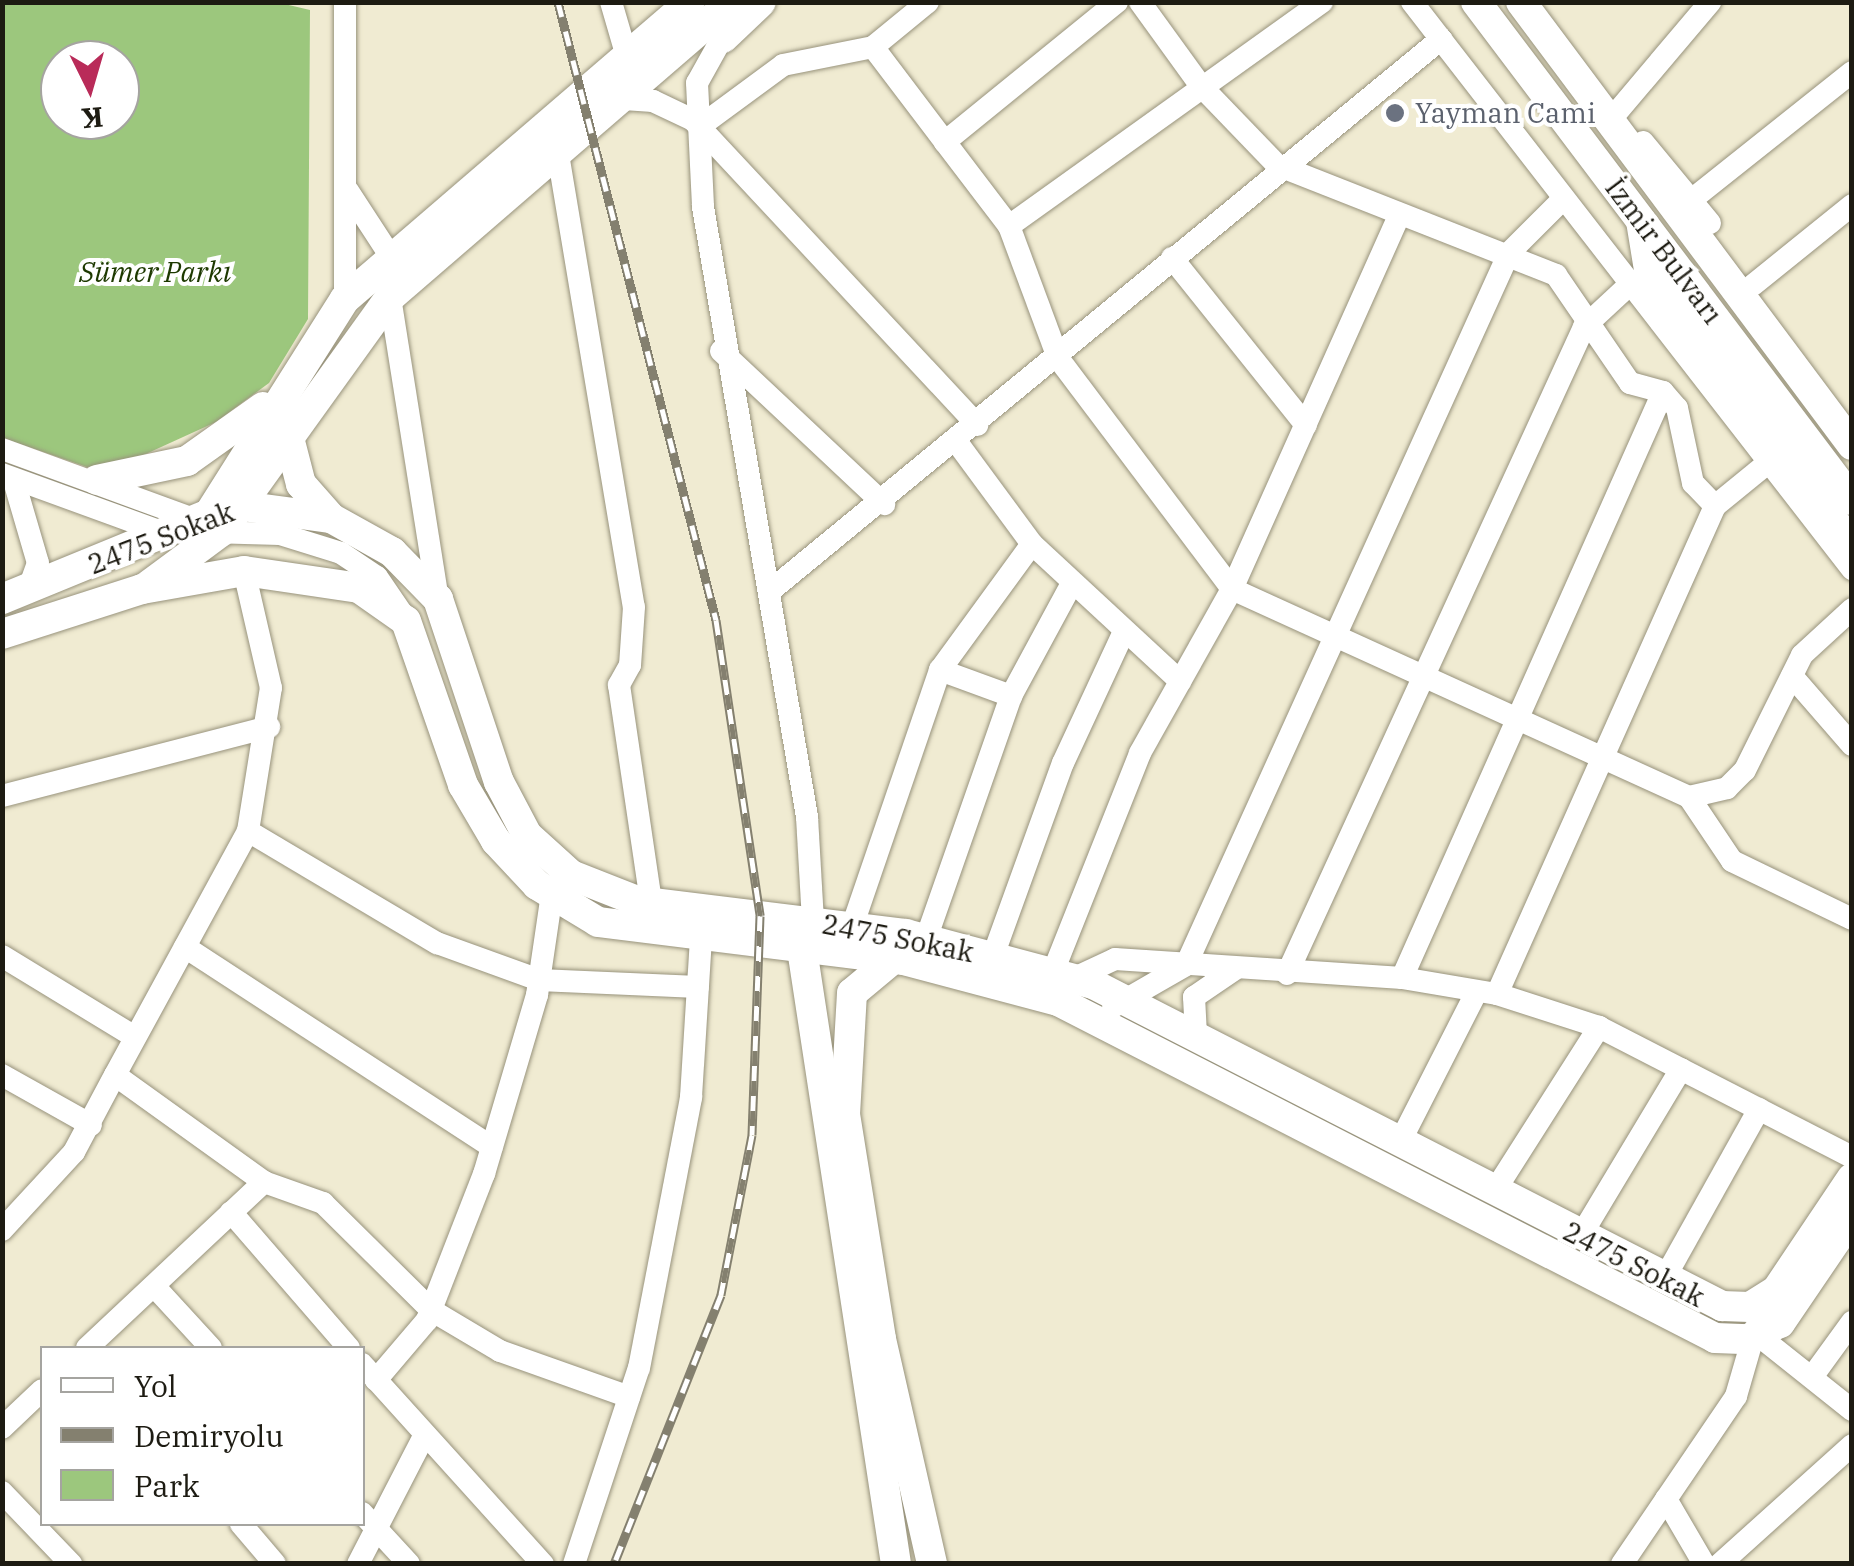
<!DOCTYPE html>
<html>
<head>
<meta charset="utf-8">
<style>
	body { margin:0 }
	#map { position:relative; width:1854px; height:1566px; overflow:hidden; background:#f0ebd2; font-family:"IBM Plex Serif",serif }
	div>[style] { position:absolute }
	[style*='--x'] { left:calc(var(--x)*1px); top:calc(var(--y)*1px); width:calc(var(--w)*1px); rotate:calc(var(--a)*1deg) }
	.green>* { inset:0; background:#9cc77d }
	.roads { filter:drop-shadow(0 0 2px #98937c) drop-shadow(0 0 2px #98937c) }
	.minor>* { height:22px; margin:-11px; padding:0 11px; transform-origin:11px; border-radius:11px; background:#fff }
	.major>* { height:30px; margin:-15px; padding:0 15px; transform-origin:15px; border-radius:15px; background:#fff }
	.rail>* { height:9px; margin-top:-4.5px; transform-origin:0; background:repeating-linear-gradient(90deg,#fff 0 15px,#84806f 0 30px); box-sizing:border-box; border-block:2px solid #84806f }
	.dots>* { width:28px; height:28px; translate:-50% -50%; box-sizing:border-box; border:5px solid #fff; border-radius:50% }
	span { translate:-50% -50%; white-space:nowrap; text-align:center; line-height:1.15; -webkit-text-stroke:8px #fff; paint-order:stroke }
	.worship-label { font-size:28px; color:#5b616d }
	.left { translate:0 -50%; text-align:left }
	.street-label { font-size:28px; color:#1d1b12 }
	.park-label { font-size:28px; color:#1d3900; font-style:italic }
	.frame { position:absolute; inset:0; border:5px solid #1d1b12; pointer-events:none }
	.legend { position:absolute; left:40px; top:1346px; width:325px; height:180px; box-sizing:border-box; background:#fff; border:2px solid #a5a4a0; margin:0; padding:12px 18px; list-style:none; font-size:30px; color:#1d1b12 }
	.legend li { display:flex; align-items:center; gap:20px; height:50px }
	.legend b { width:50px; border:2px solid #a5a4a0 }
	.north { position:absolute; left:40px; top:40px; width:100px; height:100px; box-sizing:border-box; background:#fff; border:2px solid #a5a4a0; border-radius:50%; rotate:175deg; font-size:28px; font-weight:700; line-height:40px; text-align:center; color:#1d1b12 }
	.north::after { content:''; display:block; margin:auto; width:35px; height:45px; background:#b92b59; clip-path:polygon(50% 0,100% 100%,50% 72%,0 100%) }
</style>
</head>
<body>
<div id="map">
	<div class="green">
		<div style="clip-path:polygon(evenodd,276px 2px,310px 10px,308px 319px,269px 383px,216px 422px,126px 463px,87px 467px,3px 438px,2px 3px,276px 2px,60px 60px,120px 60px,120px 120px,60px 120px,60px 60px)"></div>
	</div>
	<div class="roads">
		<div class="minor">
			<div style="--x:345;--y:2;--w:297;--a:90"></div>
			<div style="--x:611;--y:2;--w:60;--a:73.7"></div>
			<div style="--x:1117;--y:2;--w:222;--a:140.9"></div>
			<div style="--x:945;--y:142;--w:106;--a:52.7"></div>
			<div style="--x:1009;--y:226;--w:141;--a:69.6"></div>
			<div style="--x:1058;--y:358;--w:289;--a:53"></div>
			<div style="--x:1232;--y:589;--w:502;--a:24.47"></div>
			<div style="--x:1689;--y:797;--w:39;--a:-13"></div>
			<div style="--x:1727;--y:788;--w:25;--a:-45"></div>
			<div style="--x:1745;--y:770;--w:128;--a:-63.6"></div>
			<div style="--x:1802;--y:655;--w:68;--a:-42.6"></div>
			<div style="--x:1140;--y:2;--w:102;--a:54.1"></div>
			<div style="--x:1200;--y:85;--w:111;--a:46.1"></div>
			<div style="--x:1277;--y:165;--w:300;--a:21.5"></div>
			<div style="--x:1556;--y:275;--w:131;--a:55.6"></div>
			<div style="--x:1630;--y:383;--w:34;--a:15"></div>
			<div style="--x:1663;--y:392;--w:21;--a:49"></div>
			<div style="--x:1677;--y:408;--w:77;--a:78"></div>
			<div style="--x:1693;--y:483;--w:32;--a:46"></div>
			<div style="--x:1412;--y:2;--w:718;--a:52.19"></div>
			<div style="--x:721;--y:40;--w:49;--a:119.2"></div>
			<div style="--x:697;--y:83;--w:124;--a:87.2"></div>
			<div style="--x:703;--y:207;--w:619;--a:80.32"></div>
			<div style="--x:807;--y:817;--w:105;--a:86.7"></div>
			<div style="--x:873;--y:47;--w:119;--a:52.8"></div>
			<div style="--x:624;--y:99;--w:29;--a:4"></div>
			<div style="--x:653;--y:101;--w:44;--a:25.4"></div>
			<div style="--x:693;--y:120;--w:417;--a:47"></div>
			<div style="--x:1618;--y:111;--w:143;--a:-49.8"></div>
			<div style="--x:699;--y:127;--w:104;--a:-36.4"></div>
			<div style="--x:783;--y:65;--w:92;--a:-11.3"></div>
			<div style="--x:873;--y:47;--w:71;--a:-39.3"></div>
			<div style="--x:1643;--y:142;--w:105;--a:50.4"></div>
			<div style="--x:558;--y:154;--w:459;--a:80.5"></div>
			<div style="--x:634;--y:607;--w:58;--a:93.9"></div>
			<div style="--x:630;--y:665;--w:23;--a:119"></div>
			<div style="--x:619;--y:685;--w:219;--a:81.6"></div>
			<div style="--x:348;--y:191;--w:79;--a:56.9"></div>
			<div style="--x:1690;--y:201;--w:207;--a:-38.5"></div>
			<div style="--x:1009;--y:226;--w:385;--a:-35.6"></div>
			<div style="--x:1172;--y:258;--w:214;--a:51.3"></div>
			<div style="--x:1753;--y:285;--w:127;--a:-38.9"></div>
			<div style="--x:390;--y:297;--w:306;--a:81"></div>
			<div style="--x:721;--y:351;--w:224;--a:43.2"></div>
			<div style="--x:956;--y:441;--w:128;--a:53.6"></div>
			<div style="--x:1032;--y:544;--w:202;--a:42.8"></div>
			<div style="--x:2;--y:449;--w:207;--a:20.1"></div>
			<div style="--x:2;--y:474;--w:176;--a:20"></div>
			<div style="--x:14;--y:481;--w:85;--a:73.7"></div>
			<div style="--x:38;--y:563;--w:30;--a:110"></div>
			<div style="--x:209;--y:532;--w:71;--a:1.6"></div>
			<div style="--x:280;--y:534;--w:64;--a:17.3"></div>
			<div style="--x:341;--y:553;--w:43;--a:33.7"></div>
			<div style="--x:377;--y:577;--w:50;--a:55.7"></div>
			<div style="--x:770;--y:591;--w:869;--a:-39.44"></div>
			<div style="--x:940;--y:670;--w:76;--a:20.1"></div>
			<div style="--x:1792;--y:676;--w:91;--a:49"></div>
			<div style="--x:2;--y:796;--w:276;--a:-14.5"></div>
			<div style="--x:1689;--y:797;--w:77;--a:56.1"></div>
			<div style="--x:1732;--y:861;--w:133;--a:25.8"></div>
			<div style="--x:248;--y:831;--w:220;--a:30.7"></div>
			<div style="--x:437;--y:943;--w:109;--a:19.9"></div>
			<div style="--x:539;--y:980;--w:159;--a:2.5"></div>
			<div style="--x:852;--y:927;--w:272;--a:-71.1"></div>
			<div style="--x:940;--y:670;--w:156;--a:-53.9"></div>
			<div style="--x:926;--y:939;--w:257;--a:-70.7"></div>
			<div style="--x:1011;--y:696;--w:128;--a:-61.6"></div>
			<div style="--x:185;--y:947;--w:366;--a:33.1"></div>
			<div style="--x:2;--y:956;--w:153;--a:31.4"></div>
			<div style="--x:993;--y:956;--w:205;--a:-70.1"></div>
			<div style="--x:1063;--y:763;--w:142;--a:-65.1"></div>
			<div style="--x:1053;--y:972;--w:236;--a:-68.3"></div>
			<div style="--x:1140;--y:753;--w:188;--a:-60.7"></div>
			<div style="--x:1232;--y:589;--w:406;--a:-65.9"></div>
			<div style="--x:1287;--y:974;--w:712;--a:-65.34"></div>
			<div style="--x:1584;--y:327;--w:57;--a:-42.9"></div>
			<div style="--x:1402;--y:978;--w:641;--a:-65.99"></div>
			<div style="--x:1066;--y:982;--w:54;--a:-25.1"></div>
			<div style="--x:1115;--y:959;--w:288;--a:3.8"></div>
			<div style="--x:1402;--y:978;--w:96;--a:9.6"></div>
			<div style="--x:1497;--y:994;--w:107;--a:17.9"></div>
			<div style="--x:1599;--y:1027;--w:284;--a:27.2"></div>
			<div style="--x:1497;--y:994;--w:534;--a:-65.93"></div>
			<div style="--x:1715;--y:506;--w:63;--a:-39.2"></div>
			<div style="--x:1113;--y:1007;--w:84;--a:-29.9"></div>
			<div style="--x:1186;--y:965;--w:782;--a:-65.6"></div>
			<div style="--x:1509;--y:253;--w:74;--a:-45"></div>
			<div style="--x:1196;--y:1035;--w:38;--a:-93"></div>
			<div style="--x:1194;--y:997;--w:50;--a:-34.3"></div>
			<div style="--x:2;--y:1075;--w:102;--a:29.3"></div>
			<div style="--x:1400;--y:1142;--w:169;--a:-63"></div>
			<div style="--x:264;--y:1182;--w:63;--a:19.6"></div>
			<div style="--x:323;--y:1203;--w:152;--a:44.7"></div>
			<div style="--x:431;--y:1310;--w:80;--a:30.7"></div>
			<div style="--x:500;--y:1351;--w:137;--a:19.6"></div>
			<div style="--x:1494;--y:1192;--w:196;--a:-57.5"></div>
			<div style="--x:231;--y:1212;--w:180;--a:49.1"></div>
			<div style="--x:2;--y:1230;--w:106;--a:-47.3"></div>
			<div style="--x:74;--y:1152;--w:87;--a:-62"></div>
			<div style="--x:1580;--y:1237;--w:196;--a:-59"></div>
			<div style="--x:1663;--y:1281;--w:197;--a:-60.8"></div>
			<div style="--x:154;--y:1286;--w:84;--a:47.4"></div>
			<div style="--x:1759;--y:1336;--w:119;--a:38.5"></div>
			<div style="--x:87;--y:1348;--w:243;--a:-43.2"></div>
			<div style="--x:264;--y:1182;--w:183;--a:-144.3"></div>
			<div style="--x:115;--y:1075;--w:278;--a:-61.4"></div>
			<div style="--x:248;--y:831;--w:145;--a:-80.9"></div>
			<div style="--x:271;--y:688;--w:120;--a:-103"></div>
			<div style="--x:362;--y:1364;--w:270;--a:47.9"></div>
			<div style="--x:1812;--y:1377;--w:68;--a:-54"></div>
			<div style="--x:376;--y:1380;--w:79;--a:-49.6"></div>
			<div style="--x:427;--y:1320;--w:157;--a:-68.7"></div>
			<div style="--x:484;--y:1174;--w:187;--a:-73.5"></div>
			<div style="--x:537;--y:995;--w:102;--a:-81.6"></div>
			<div style="--x:2;--y:1428;--w:55;--a:-43.5"></div>
			<div style="--x:2;--y:1492;--w:100;--a:46.2"></div>
			<div style="--x:1666;--y:1499;--w:75;--a:59.7"></div>
			<div style="--x:362;--y:1513;--w:69;--a:47.3"></div>
			<div style="--x:241;--y:1524;--w:52;--a:49.6"></div>
			<div style="--x:358;--y:1564;--w:144;--a:-62.7"></div>
			<div style="--x:574;--y:1564;--w:206;--a:-71.7"></div>
			<div style="--x:639;--y:1368;--w:276;--a:-79.1"></div>
			<div style="--x:691;--y:1097;--w:158;--a:-86.4"></div>
			<div style="--x:1622;--y:1564;--w:203;--a:-55.8"></div>
			<div style="--x:1736;--y:1396;--w:72;--a:-73.8"></div>
			<div style="--x:1720;--y:1564;--w:178;--a:-42"></div>
		</div>
		<div class="major">
			<div style="--x:1476;--y:2;--w:624;--a:52.95"></div>
			<div style="--x:1521;--y:2;--w:553;--a:53.23"></div>
			<div style="--x:723;--y:38;--w:52;--a:-43.5"></div>
			<div style="--x:1641;--y:221;--w:56;--a:80.7"></div>
			<div style="--x:1650;--y:276;--w:336;--a:53.1"></div>
			<div style="--x:287;--y:430;--w:56;--a:75.5"></div>
			<div style="--x:301;--y:484;--w:45;--a:48.6"></div>
			<div style="--x:97;--y:480;--w:92;--a:-11.9"></div>
			<div style="--x:187;--y:461;--w:93;--a:-35.4"></div>
			<div style="--x:209;--y:514;--w:254;--a:-57.7"></div>
			<div style="--x:345;--y:299;--w:455;--a:-40.7"></div>
			<div style="--x:149;--y:585;--w:91;--a:-36.5"></div>
			<div style="--x:222;--y:531;--w:288;--a:-54.3"></div>
			<div style="--x:390;--y:297;--w:452;--a:-40.8"></div>
			<div style="--x:2;--y:599;--w:224;--a:-22.3"></div>
			<div style="--x:209;--y:514;--w:34;--a:-14"></div>
			<div style="--x:242;--y:506;--w:90;--a:7.7"></div>
			<div style="--x:331;--y:518;--w:70;--a:29.1"></div>
			<div style="--x:392;--y:552;--w:66;--a:45.6"></div>
			<div style="--x:438;--y:599;--w:193;--a:71.6"></div>
			<div style="--x:499;--y:782;--w:60;--a:62.2"></div>
			<div style="--x:527;--y:835;--w:59;--a:42.3"></div>
			<div style="--x:571;--y:875;--w:71;--a:21.5"></div>
			<div style="--x:637;--y:901;--w:271;--a:7"></div>
			<div style="--x:906;--y:934;--w:194;--a:15"></div>
			<div style="--x:1093;--y:984;--w:707;--a:27.11"></div>
			<div style="--x:1722;--y:1306;--w:28;--a:2"></div>
			<div style="--x:1750;--y:1307;--w:31;--a:-32"></div>
			<div style="--x:1776;--y:1291;--w:136;--a:-56.1"></div>
			<div style="--x:2;--y:634;--w:147;--a:-17.8"></div>
			<div style="--x:142;--y:589;--w:104;--a:-10"></div>
			<div style="--x:244;--y:571;--w:116;--a:8.4"></div>
			<div style="--x:359;--y:588;--w:57;--a:35.1"></div>
			<div style="--x:406;--y:621;--w:174;--a:70.8"></div>
			<div style="--x:463;--y:785;--w:65;--a:59.5"></div>
			<div style="--x:496;--y:841;--w:60;--a:47"></div>
			<div style="--x:537;--y:885;--w:71;--a:31.2"></div>
			<div style="--x:598;--y:922;--w:308;--a:7.1"></div>
			<div style="--x:904;--y:960;--w:159;--a:14.9"></div>
			<div style="--x:1058;--y:1001;--w:738;--a:27.15"></div>
			<div style="--x:1715;--y:1338;--w:33;--a:2"></div>
			<div style="--x:1748;--y:1339;--w:36;--a:-27"></div>
			<div style="--x:1780;--y:1323;--w:128;--a:-55.8"></div>
			<div style="--x:802;--y:949;--w:622;--a:81.31"></div>
			<div style="--x:893;--y:959;--w:53;--a:140.3"></div>
			<div style="--x:852;--y:993;--w:121;--a:93.3"></div>
			<div style="--x:845;--y:1114;--w:228;--a:80.9"></div>
			<div style="--x:881;--y:1339;--w:231;--a:77.2"></div>
		</div>
	</div>
	<div class="rail">
		<div style="--x:558;--y:2;--w:638;--a:75.66"></div>
		<div style="--x:716;--y:620;--w:299;--a:81.5"></div>
		<div style="--x:760;--y:916;--w:219;--a:92.1"></div>
		<div style="--x:752;--y:1135;--w:163;--a:101"></div>
		<div style="--x:721;--y:1295;--w:289;--a:111.7"></div>
	</div>
	<div class="dots">
		<div style="left:1395px;top:113px;background:#6b7280"></div>
	</div>
	<div class="worship-label">
		<span class="left" style="left:1415px;top:113px">Yayman Cami</span>
	</div>
	<div class="street-label">
		<span style="left:1664px;top:251px;rotate:53deg">İzmir Bulvarı</span>
		<span style="left:161px;top:538px;rotate:-21deg">2475 Sokak</span>
		<span style="left:898px;top:938px;rotate:11deg">2475 Sokak</span>
		<span style="left:1634px;top:1264px;rotate:27deg">2475 Sokak</span>
	</div>
	<div class="park-label">
		<span style="left:155px;top:272px">Sümer Parkı</span>
	</div>
	<div class="frame"></div>
	<ul class="legend">
	<li><b style="height:12px;background:#fff"></b>Yol</li>
	<li><b style="height:12px;background:#84806f"></b>Demiryolu</li>
	<li><b style="height:28px;background:#9cc77d"></b>Park</li>
	</ul>
	<div class="north">K</div>
</div>
</body>
</html>
